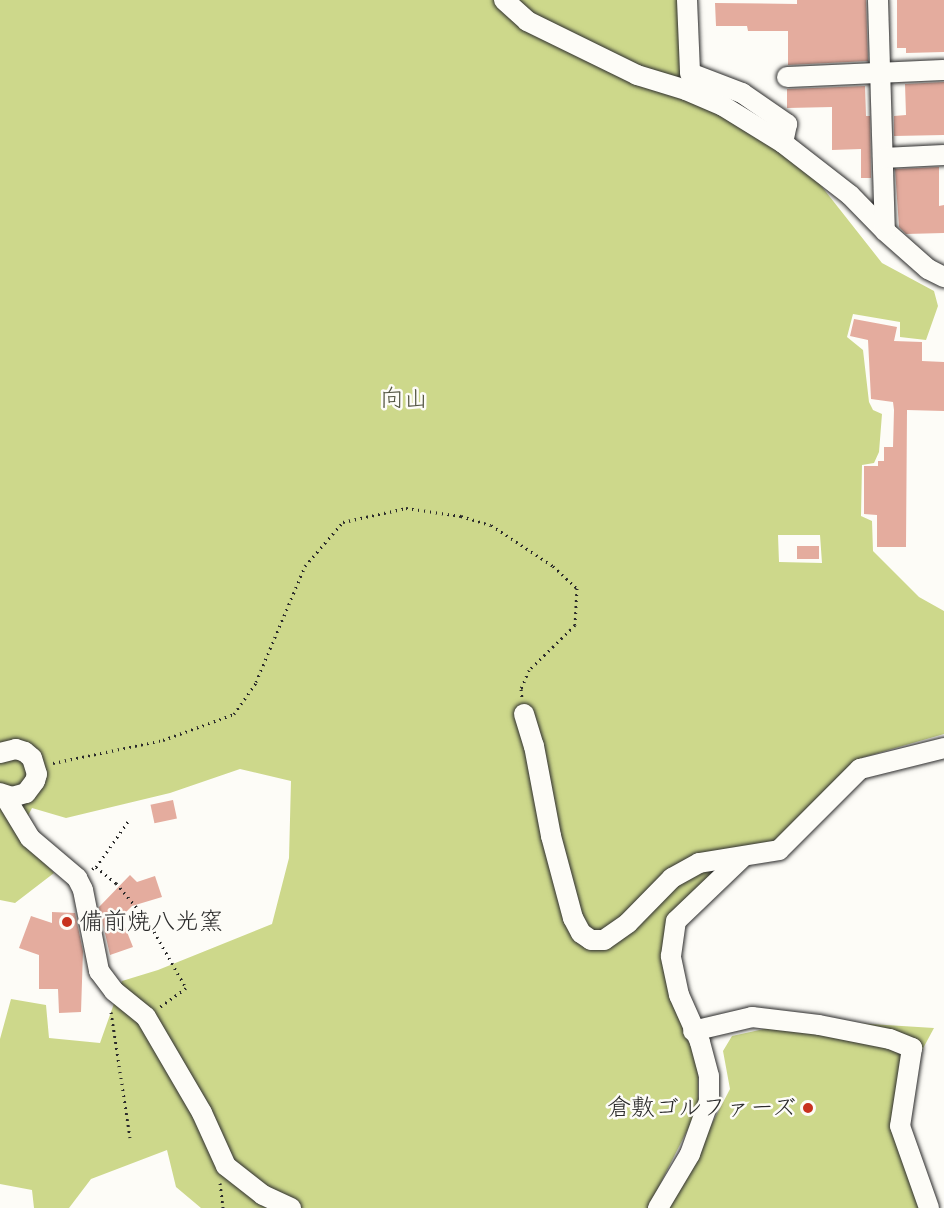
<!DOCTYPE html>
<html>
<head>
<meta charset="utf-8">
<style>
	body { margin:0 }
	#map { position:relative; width:944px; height:1208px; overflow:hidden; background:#fdfcf7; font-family:Caveat,"Klee One",sans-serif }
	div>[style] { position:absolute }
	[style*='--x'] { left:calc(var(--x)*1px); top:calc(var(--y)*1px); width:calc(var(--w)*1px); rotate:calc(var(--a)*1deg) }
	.green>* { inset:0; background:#cdd88b }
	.building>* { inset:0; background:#e4ac9e; transform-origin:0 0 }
	.path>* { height:3px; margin-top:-1.5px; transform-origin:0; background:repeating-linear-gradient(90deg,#2b2b2b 0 1.5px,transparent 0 6px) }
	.roads { filter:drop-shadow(0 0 2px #2b2b2b) drop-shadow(0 0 2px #2b2b2b) }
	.street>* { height:20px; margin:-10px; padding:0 10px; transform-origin:10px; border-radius:10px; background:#fdfcf7 }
	.dots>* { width:16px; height:16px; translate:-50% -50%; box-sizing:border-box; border:3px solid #fdfcf7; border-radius:50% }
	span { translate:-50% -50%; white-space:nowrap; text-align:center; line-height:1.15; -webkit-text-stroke:5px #fdfcf7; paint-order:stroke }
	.park-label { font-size:24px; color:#545643 }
	.poi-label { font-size:24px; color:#2b2b2b }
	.left { translate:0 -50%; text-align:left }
	.right { translate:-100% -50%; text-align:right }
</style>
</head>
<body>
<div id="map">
	<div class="green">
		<div style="clip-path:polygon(evenodd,0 0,683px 0,688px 96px,804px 164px,882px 263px,934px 291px,938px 306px,926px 340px,900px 337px,900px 322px,853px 314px,847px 337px,863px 350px,869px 402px,873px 410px,882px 414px,879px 452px,874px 463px,862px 465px,861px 516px,872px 521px,873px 551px,919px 597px,944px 611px,944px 734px,861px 758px,777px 843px,674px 917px,698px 1070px,698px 1109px,648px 1208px,201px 1208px,176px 1187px,167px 1150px,91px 1179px,69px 1208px,34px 1208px,32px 1190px,0 1184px,0 1039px,11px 999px,46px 1005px,49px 1038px,100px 1043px,122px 981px,158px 970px,272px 924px,289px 858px,291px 781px,240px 769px,170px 793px,66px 818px,32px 808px,18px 835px,54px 873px,15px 903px,0 900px,0 0,778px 535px,820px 535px,822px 563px,779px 562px,778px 535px)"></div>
		<div style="clip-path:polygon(806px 1020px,934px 1028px,900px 1091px,927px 1208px,668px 1208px,730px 1089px,723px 1051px,732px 1036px)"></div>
	</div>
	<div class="building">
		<div style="clip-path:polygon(797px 0,866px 0,868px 61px,788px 65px,788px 31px,748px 31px,747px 26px,716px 26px,715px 3px,797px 4px)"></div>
		<div style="clip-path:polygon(897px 0,944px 0,944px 52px,906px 53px,906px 48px,897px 48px)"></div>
		<div style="clip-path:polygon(944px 82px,944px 135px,894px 136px,894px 116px,906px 115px,905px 84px)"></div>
		<div style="clip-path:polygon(865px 86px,866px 116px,870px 116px,871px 178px,861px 178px,861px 149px,832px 150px,832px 107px,787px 108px,787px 89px)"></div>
		<div style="clip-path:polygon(939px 167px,939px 206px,944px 205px,944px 233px,906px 234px,899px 227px,895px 169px)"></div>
		<div style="clip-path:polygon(854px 319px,897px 327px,894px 341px,922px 342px,922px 361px,944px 362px,944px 411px,907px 410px,906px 547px,877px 547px,877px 515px,864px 514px,864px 466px,878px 466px,878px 461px,884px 461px,884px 447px,893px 447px,894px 410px,893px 402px,871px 399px,868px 340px,850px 336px)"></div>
		<div style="left:797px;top:546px;width:22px;height:13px"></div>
		<div style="left:173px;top:800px;width:19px;height:23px;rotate:78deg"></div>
		<div style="clip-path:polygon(130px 875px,137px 882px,155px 876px,162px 897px,132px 906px,121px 917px,133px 947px,110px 955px,99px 907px)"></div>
		<div style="clip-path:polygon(52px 912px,75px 913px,83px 951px,81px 1012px,59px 1013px,58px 989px,39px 989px,39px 955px,19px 948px,31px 916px,52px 923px)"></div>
	</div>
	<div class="path">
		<div style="--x:53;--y:763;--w:112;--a:-11.8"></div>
		<div style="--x:163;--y:740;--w:76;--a:-20.1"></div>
		<div style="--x:234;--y:714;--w:39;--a:-55"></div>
		<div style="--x:256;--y:682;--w:126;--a:-67.1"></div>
		<div style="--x:305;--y:566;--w:58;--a:-49.2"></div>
		<div style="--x:343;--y:522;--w:65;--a:-12.5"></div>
		<div style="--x:406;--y:508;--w:56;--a:8.3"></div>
		<div style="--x:461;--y:516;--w:31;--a:17"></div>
		<div style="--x:491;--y:525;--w:74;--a:33.5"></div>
		<div style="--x:553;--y:566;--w:33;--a:43"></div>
		<div style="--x:577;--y:588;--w:37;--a:93"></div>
		<div style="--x:575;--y:625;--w:64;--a:135.6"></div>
		<div style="--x:529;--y:670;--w:21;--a:113"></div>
		<div style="--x:521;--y:689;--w:9;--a:84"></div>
		<div style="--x:96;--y:867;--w:57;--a:-54.9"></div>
		<div style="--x:92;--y:869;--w:4;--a:-27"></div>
		<div style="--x:96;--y:867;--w:26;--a:39"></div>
		<div style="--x:116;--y:883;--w:50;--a:49.9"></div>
		<div style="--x:148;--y:921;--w:77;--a:60.4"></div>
		<div style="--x:186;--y:988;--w:32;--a:144"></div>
		<div style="--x:111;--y:1012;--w:127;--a:81.4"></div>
		<div style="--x:220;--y:1183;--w:25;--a:83"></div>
	</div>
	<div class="roads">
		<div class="street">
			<div style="--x:504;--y:0;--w:31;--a:42"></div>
			<div style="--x:527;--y:21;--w:123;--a:26.1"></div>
			<div style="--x:637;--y:75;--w:51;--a:17"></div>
			<div style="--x:686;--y:90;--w:40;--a:23.4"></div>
			<div style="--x:723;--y:106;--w:70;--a:31.7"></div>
			<div style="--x:783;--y:143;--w:85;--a:37.8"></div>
			<div style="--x:850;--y:195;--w:50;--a:45.8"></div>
			<div style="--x:885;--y:231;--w:57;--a:41.5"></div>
			<div style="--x:928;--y:269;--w:18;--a:27"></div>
			<div style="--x:687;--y:0;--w:73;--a:87.6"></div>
			<div style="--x:690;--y:73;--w:56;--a:21"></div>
			<div style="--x:742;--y:93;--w:55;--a:34.6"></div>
			<div style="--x:787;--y:124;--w:19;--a:102"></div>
			<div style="--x:878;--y:0;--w:231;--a:88.3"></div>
			<div style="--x:787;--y:77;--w:157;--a:-2.6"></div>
			<div style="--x:883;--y:158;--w:61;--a:-2.8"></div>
			<div style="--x:524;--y:714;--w:34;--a:73"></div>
			<div style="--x:534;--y:746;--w:92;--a:79.3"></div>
			<div style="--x:551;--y:836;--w:85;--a:75"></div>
			<div style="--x:573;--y:918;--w:17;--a:62"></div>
			<div style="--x:581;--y:933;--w:12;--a:35"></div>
			<div style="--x:591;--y:940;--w:13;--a:0"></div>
			<div style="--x:604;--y:940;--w:29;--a:-35"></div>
			<div style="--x:628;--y:923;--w:63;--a:-45.6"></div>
			<div style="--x:672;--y:878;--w:31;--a:-29"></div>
			<div style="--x:699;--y:863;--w:81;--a:-9.2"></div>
			<div style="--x:779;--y:850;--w:115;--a:-45"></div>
			<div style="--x:860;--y:769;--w:87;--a:-14"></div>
			<div style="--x:0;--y:753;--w:16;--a:-14"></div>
			<div style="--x:16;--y:749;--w:9;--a:18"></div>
			<div style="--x:25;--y:752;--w:9;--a:41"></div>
			<div style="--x:32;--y:758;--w:17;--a:73"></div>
			<div style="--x:37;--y:774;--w:7;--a:106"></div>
			<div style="--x:35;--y:781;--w:15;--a:127"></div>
			<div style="--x:26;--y:793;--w:15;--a:164"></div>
			<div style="--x:12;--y:797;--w:13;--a:-162"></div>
			<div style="--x:4;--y:795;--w:50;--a:58.8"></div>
			<div style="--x:30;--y:838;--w:62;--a:40.4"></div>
			<div style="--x:77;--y:878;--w:13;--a:63"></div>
			<div style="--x:83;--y:890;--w:83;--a:78.8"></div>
			<div style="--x:99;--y:971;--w:25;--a:53"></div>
			<div style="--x:114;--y:991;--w:41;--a:39.1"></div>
			<div style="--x:146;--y:1017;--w:111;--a:59.7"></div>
			<div style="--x:202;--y:1113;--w:58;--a:65.6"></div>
			<div style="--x:226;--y:1166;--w:47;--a:38.1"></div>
			<div style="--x:263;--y:1195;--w:31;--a:25"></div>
			<div style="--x:693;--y:1031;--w:61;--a:-13.3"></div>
			<div style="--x:752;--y:1017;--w:67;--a:6.8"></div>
			<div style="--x:819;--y:1025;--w:72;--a:11.2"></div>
			<div style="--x:890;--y:1039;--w:24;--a:22"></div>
			<div style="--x:912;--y:1048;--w:79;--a:98.7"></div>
			<div style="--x:900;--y:1126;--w:87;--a:70.5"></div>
			<div style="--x:658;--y:1208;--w:63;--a:-59.3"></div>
			<div style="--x:690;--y:1154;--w:56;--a:-70.3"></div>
			<div style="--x:709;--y:1101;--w:25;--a:-90"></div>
			<div style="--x:709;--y:1076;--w:35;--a:-105"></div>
			<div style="--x:700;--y:1042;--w:51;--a:-114.1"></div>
			<div style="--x:679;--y:995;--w:40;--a:-102"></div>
			<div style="--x:671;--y:956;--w:35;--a:-82"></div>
			<div style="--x:676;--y:921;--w:91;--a:-43.7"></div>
		</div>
	</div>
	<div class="dots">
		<div style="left:67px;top:922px;background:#c8321e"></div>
		<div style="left:808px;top:1108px;background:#c8321e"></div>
	</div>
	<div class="park-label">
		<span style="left:404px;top:399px">向山</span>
	</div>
	<div class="poi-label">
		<span class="left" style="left:79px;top:922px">備前焼八光窯</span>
		<span class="right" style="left:796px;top:1108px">倉敷ゴルファーズ</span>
	</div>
</div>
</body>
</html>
